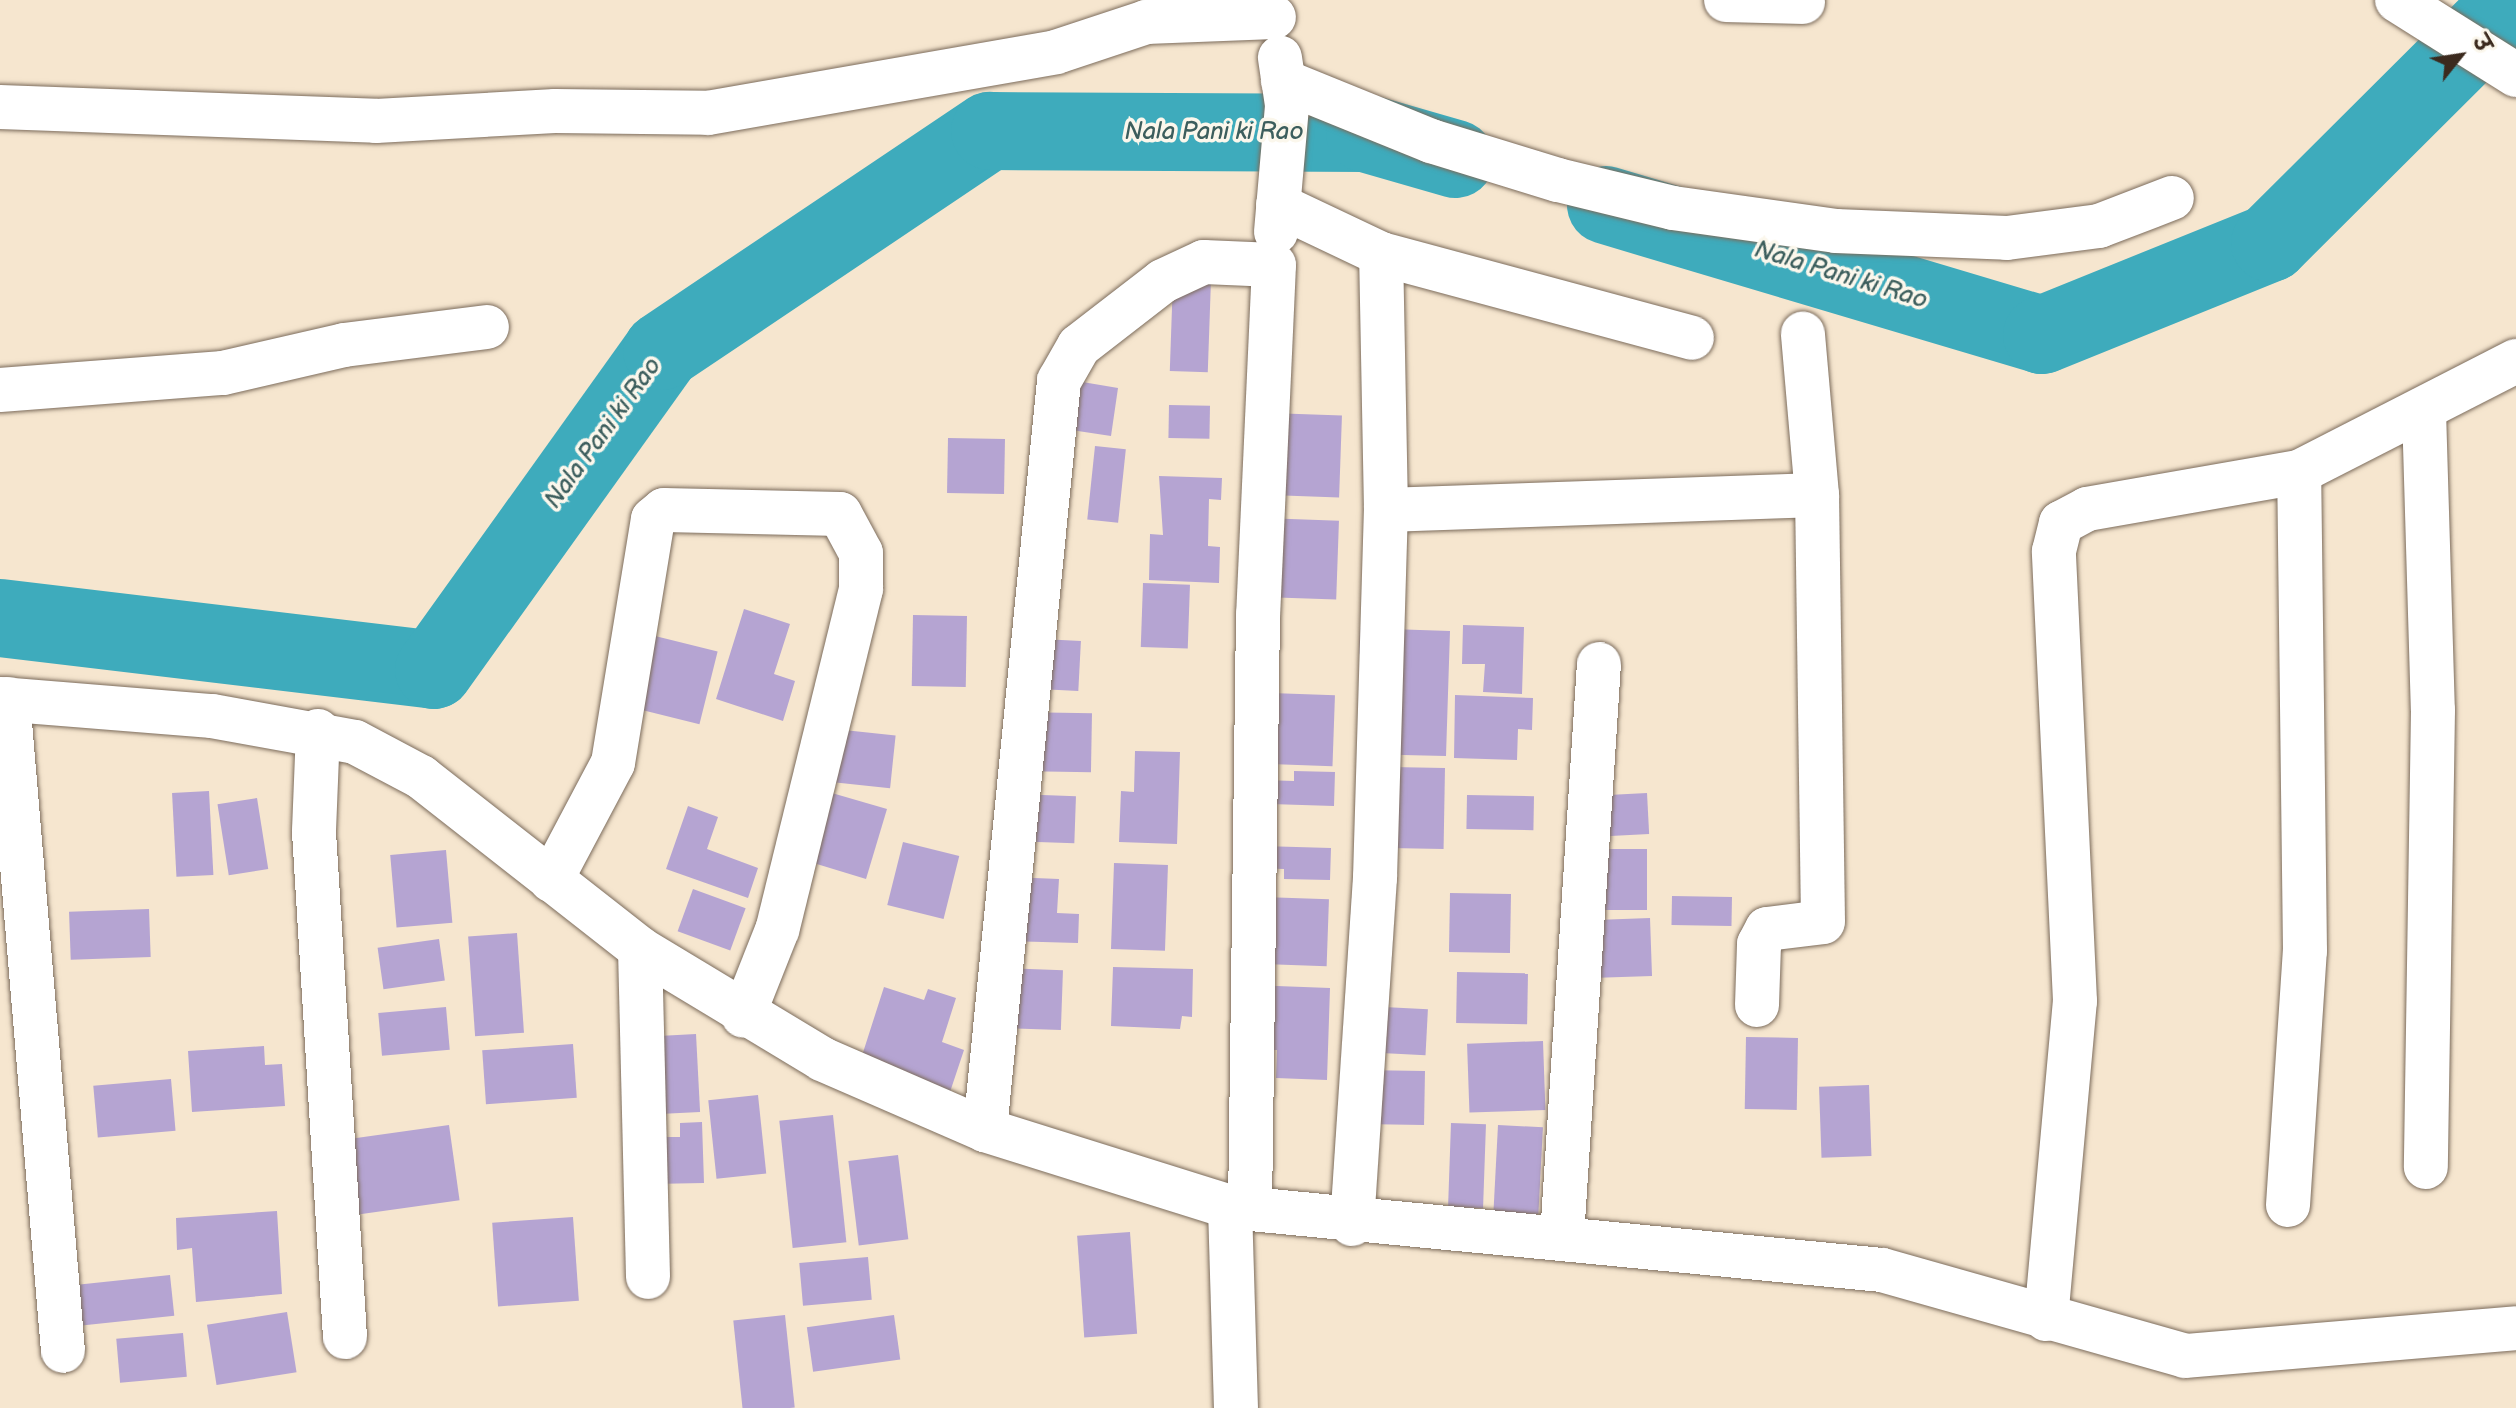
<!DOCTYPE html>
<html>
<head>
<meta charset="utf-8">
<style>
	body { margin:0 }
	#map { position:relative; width:2516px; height:1408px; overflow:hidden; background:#f6e6cf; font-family:"Balsamiq Sans","Playpen Sans Deva",sans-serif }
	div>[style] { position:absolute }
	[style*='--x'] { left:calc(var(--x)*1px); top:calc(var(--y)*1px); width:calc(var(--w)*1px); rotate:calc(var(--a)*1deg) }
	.river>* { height:78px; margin:-39px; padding:0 39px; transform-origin:39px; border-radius:39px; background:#3eabbc }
	.building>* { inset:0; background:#b5a4d2; transform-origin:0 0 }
	.roads { filter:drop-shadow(0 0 2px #7c6c5c) drop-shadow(0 0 2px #7c6c5c) }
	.minor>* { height:44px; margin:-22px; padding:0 22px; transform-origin:22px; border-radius:22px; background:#fff }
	span { translate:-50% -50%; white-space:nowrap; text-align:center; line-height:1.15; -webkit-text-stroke:7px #fbf7ec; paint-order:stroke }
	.water-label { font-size:24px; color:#3c5e5d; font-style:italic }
	.north { position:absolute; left:2420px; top:16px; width:80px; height:80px; -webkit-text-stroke:6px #fbf7ec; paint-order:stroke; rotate:60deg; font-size:22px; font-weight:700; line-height:32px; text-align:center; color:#3b2a1e }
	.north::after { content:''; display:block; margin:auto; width:28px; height:36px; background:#3b2a1e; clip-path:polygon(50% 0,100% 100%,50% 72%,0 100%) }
</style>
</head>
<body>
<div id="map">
	<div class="river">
		<div style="--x:1606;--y:205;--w:455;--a:16.6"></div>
		<div style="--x:2042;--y:335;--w:246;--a:-22"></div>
		<div style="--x:2270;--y:243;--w:344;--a:-44.9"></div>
		<div style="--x:0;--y:618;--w:437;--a:6.8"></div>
		<div style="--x:434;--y:670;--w:392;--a:-54.4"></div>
		<div style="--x:662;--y:351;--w:395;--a:-33.9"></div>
		<div style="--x:990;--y:131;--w:375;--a:0.3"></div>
		<div style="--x:1365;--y:133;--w:94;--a:16.1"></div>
	</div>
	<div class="building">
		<div style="left:1173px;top:279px;width:38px;height:92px;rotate:2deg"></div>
		<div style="clip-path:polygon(1047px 376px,1118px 388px,1111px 436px,1058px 428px)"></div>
		<div style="left:1169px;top:405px;width:41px;height:33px;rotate:1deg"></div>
		<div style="left:1270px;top:413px;width:72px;height:82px;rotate:2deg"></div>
		<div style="left:948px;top:438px;width:57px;height:55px;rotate:1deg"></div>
		<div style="left:1095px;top:446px;width:31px;height:74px;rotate:6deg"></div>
		<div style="clip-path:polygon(1159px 476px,1222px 478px,1221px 500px,1209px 499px,1208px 546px,1220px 547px,1219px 583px,1149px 580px,1150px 534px,1163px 535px)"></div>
		<div style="left:1263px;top:518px;width:76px;height:79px;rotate:2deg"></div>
		<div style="left:1143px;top:583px;width:47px;height:64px;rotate:2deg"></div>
		<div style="clip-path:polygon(744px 609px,790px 624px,774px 674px,795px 681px,783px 721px,716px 699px)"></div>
		<div style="left:913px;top:615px;width:54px;height:71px;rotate:1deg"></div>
		<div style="clip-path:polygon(1463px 625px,1524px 627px,1522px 694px,1483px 692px,1485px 664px,1462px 664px)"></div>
		<div style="clip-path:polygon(1360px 628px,1450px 631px,1446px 756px,1360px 754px,1382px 654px,1359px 654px)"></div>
		<div style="left:639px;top:632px;width:81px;height:75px;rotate:14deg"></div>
		<div style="left:1022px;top:638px;width:59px;height:50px;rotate:3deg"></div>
		<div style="left:1271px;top:693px;width:64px;height:71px;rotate:2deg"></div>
		<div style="clip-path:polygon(1455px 695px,1533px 698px,1532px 730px,1518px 729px,1517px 760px,1454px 758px)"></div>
		<div style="left:1015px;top:712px;width:77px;height:59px;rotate:1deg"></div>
		<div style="left:825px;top:728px;width:71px;height:53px;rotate:6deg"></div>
		<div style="clip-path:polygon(1135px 751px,1180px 752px,1177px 844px,1119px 842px,1121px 791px,1134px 792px)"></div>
		<div style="left:1391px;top:767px;width:54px;height:81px;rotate:1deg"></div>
		<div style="clip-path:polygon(1294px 771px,1335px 772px,1334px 806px,1266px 804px,1266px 780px,1294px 781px)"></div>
		<div style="left:209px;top:791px;width:84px;height:37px;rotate:87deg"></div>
		<div style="clip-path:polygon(825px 791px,887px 809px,866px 879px,784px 854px)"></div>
		<div style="left:1647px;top:793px;width:41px;height:58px;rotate:87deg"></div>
		<div style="left:1013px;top:794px;width:63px;height:47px;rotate:2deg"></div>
		<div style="left:1467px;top:795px;width:67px;height:34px;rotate:1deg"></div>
		<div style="left:257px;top:798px;width:72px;height:40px;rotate:81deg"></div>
		<div style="clip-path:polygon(688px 806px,718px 817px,707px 849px,758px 868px,748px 898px,666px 869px)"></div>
		<div style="left:903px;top:842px;width:58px;height:65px;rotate:14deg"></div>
		<div style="clip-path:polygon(1262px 846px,1331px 848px,1330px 880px,1284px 879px,1284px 869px,1261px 868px)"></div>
		<div style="left:1590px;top:849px;width:57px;height:61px"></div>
		<div style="left:446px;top:850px;width:73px;height:56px;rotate:85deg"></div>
		<div style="left:1114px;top:863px;width:54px;height:86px;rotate:2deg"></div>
		<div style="clip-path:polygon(1009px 877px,1059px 879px,1057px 913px,1079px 914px,1078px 943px,1007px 941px)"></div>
		<div style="left:693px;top:889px;width:56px;height:45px;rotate:20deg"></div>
		<div style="left:1450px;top:893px;width:61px;height:59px;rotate:1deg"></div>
		<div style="left:1672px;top:896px;width:60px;height:29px;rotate:1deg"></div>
		<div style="left:1263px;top:897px;width:66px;height:67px;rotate:2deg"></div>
		<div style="left:149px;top:909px;width:48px;height:80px;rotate:88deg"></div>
		<div style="left:1650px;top:918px;width:58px;height:61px;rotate:88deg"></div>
		<div style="left:517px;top:933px;width:100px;height:49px;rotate:86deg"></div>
		<div style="left:439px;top:939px;width:42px;height:62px;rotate:82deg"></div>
		<div style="clip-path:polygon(1113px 967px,1193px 969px,1192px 1017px,1182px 1016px,1180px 1029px,1111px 1026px)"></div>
		<div style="left:1002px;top:968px;width:61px;height:60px;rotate:2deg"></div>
		<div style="left:1457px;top:972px;width:71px;height:51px;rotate:1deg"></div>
		<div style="clip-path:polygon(1251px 985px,1330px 988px,1327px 1080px,1276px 1078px,1277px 1050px,1248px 1050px)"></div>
		<div style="clip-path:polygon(884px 987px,924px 1000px,928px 989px,956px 998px,942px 1042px,964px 1050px,949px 1095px,859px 1065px)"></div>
		<div style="left:1364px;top:1006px;width:64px;height:46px;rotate:3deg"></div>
		<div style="left:446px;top:1007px;width:43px;height:68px;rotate:85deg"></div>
		<div style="left:696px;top:1034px;width:78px;height:56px;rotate:87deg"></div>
		<div style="left:1746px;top:1037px;width:52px;height:72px;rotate:1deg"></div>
		<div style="left:1543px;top:1041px;width:69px;height:76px;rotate:88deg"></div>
		<div style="left:573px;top:1044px;width:54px;height:91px;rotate:86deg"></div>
		<div style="clip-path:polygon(264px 1046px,265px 1065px,282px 1064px,285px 1106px,192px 1112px,188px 1051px)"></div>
		<div style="left:1361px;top:1070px;width:64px;height:54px;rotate:1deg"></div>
		<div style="left:171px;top:1079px;width:52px;height:78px;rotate:85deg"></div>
		<div style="left:1869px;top:1085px;width:71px;height:50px;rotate:88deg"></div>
		<div style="left:758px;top:1095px;width:79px;height:50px;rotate:84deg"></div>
		<div style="left:833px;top:1115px;width:128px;height:54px;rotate:84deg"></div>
		<div style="clip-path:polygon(702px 1122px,704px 1183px,652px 1184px,651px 1137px,680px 1137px,680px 1123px)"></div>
		<div style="left:1451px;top:1123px;width:35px;height:84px;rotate:2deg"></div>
		<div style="left:449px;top:1125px;width:76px;height:106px;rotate:82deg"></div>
		<div style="left:1498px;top:1125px;width:45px;height:87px;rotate:3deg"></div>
		<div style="left:898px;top:1155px;width:85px;height:50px;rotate:83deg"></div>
		<div style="clip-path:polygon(277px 1211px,282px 1294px,196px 1302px,192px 1248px,177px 1250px,176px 1218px)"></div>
		<div style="left:573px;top:1217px;width:84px;height:81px;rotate:86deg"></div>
		<div style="left:1130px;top:1232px;width:102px;height:53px;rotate:86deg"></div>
		<div style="left:868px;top:1257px;width:43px;height:69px;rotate:85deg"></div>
		<div style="left:170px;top:1275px;width:41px;height:93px;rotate:84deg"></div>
		<div style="left:287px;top:1312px;width:61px;height:81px;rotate:81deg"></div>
		<div style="left:785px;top:1315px;width:93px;height:52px;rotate:84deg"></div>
		<div style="left:894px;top:1315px;width:45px;height:88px;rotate:82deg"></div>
		<div style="left:183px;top:1333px;width:44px;height:67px;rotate:85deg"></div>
	</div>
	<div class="roads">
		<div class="minor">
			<div style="--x:1726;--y:0;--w:77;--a:1.5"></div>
			<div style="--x:2397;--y:0;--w:141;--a:32.2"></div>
			<div style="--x:1283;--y:81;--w:160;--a:22.1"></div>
			<div style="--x:1431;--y:141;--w:133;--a:17.1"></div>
			<div style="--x:1558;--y:180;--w:118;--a:13.7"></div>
			<div style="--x:1673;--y:208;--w:165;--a:8"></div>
			<div style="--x:1836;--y:231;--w:171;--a:2.3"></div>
			<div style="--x:2007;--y:238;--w:93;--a:-7.4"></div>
			<div style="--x:2099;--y:226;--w:78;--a:-21"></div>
			<div style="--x:0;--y:107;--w:376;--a:2.1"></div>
			<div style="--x:376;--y:121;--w:179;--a:-3.2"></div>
			<div style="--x:555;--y:111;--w:153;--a:0.7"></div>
			<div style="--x:708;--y:113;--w:353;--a:-9.9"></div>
			<div style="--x:1056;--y:52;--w:95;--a:-18.4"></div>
			<div style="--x:1146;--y:22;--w:128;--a:-2.2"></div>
			<div style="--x:1278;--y:205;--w:114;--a:25.4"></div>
			<div style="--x:1381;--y:254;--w:322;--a:15.1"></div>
			<div style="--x:1276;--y:232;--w:127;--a:-85"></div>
			<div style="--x:1287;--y:105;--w:48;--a:-98.5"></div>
			<div style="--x:0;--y:390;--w:224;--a:-4.4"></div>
			<div style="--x:223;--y:373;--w:124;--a:-13"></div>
			<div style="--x:344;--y:345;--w:144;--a:-7.2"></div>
			<div style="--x:2424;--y:411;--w:299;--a:88.3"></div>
			<div style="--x:2433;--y:710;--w:457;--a:90.9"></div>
			<div style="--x:1386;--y:510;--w:431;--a:-2"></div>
			<div style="--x:1817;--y:495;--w:162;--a:-95"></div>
			<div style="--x:0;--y:699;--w:213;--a:4.6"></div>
			<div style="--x:212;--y:716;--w:145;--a:10.3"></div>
			<div style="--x:355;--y:742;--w:75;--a:27.9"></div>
			<div style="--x:421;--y:777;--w:278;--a:38.1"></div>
			<div style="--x:640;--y:949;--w:213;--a:31.1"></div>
			<div style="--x:822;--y:1059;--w:178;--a:23.5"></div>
			<div style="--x:985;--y:1130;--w:257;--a:17.4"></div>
			<div style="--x:1230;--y:1207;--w:655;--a:5.52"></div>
			<div style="--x:1882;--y:1270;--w:315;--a:15.8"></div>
			<div style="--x:2185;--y:1356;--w:332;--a:-4.8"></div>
			<div style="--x:8;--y:699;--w:654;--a:85.18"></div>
			<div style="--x:318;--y:731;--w:101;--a:92.3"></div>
			<div style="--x:314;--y:832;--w:506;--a:86.49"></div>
			<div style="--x:551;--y:880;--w:132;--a:-62.1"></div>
			<div style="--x:613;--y:763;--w:247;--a:-80.7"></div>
			<div style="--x:653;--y:519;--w:14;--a:-39"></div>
			<div style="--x:664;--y:510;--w:176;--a:1.3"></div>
			<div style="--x:840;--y:514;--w:44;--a:61.7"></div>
			<div style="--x:861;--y:553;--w:36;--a:90"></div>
			<div style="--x:861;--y:589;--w:351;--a:103.8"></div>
			<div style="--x:777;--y:930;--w:92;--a:111.6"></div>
			<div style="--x:640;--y:949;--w:328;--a:88.6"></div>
			<div style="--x:1757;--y:1005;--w:61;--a:-88.1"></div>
			<div style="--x:1759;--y:944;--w:17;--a:-62"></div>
			<div style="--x:1767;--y:929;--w:56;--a:-7.1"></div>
			<div style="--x:1823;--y:922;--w:427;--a:-90.8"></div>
			<div style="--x:985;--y:1130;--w:753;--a:-84.36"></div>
			<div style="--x:1059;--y:381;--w:40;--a:-60.3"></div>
			<div style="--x:1079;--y:346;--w:106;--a:-37.7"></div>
			<div style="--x:1163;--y:281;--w:45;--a:-24.9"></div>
			<div style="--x:1204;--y:262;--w:70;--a:2.5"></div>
			<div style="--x:1274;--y:265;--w:349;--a:92.6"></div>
			<div style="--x:1258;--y:614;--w:594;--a:90.77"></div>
			<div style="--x:2288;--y:1205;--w:255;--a:-86.2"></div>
			<div style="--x:2305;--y:951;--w:479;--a:-90.7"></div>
			<div style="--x:1230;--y:1207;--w:201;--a:88.3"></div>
			<div style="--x:1352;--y:1224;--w:347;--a:-86.2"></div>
			<div style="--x:1375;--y:878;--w:368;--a:-88.3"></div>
			<div style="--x:1386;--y:510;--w:256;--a:-91.1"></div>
			<div style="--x:1562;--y:1237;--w:574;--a:-86.31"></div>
			<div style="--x:2046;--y:1319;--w:319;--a:-84.8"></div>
			<div style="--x:2075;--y:1001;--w:450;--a:-92.7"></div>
			<div style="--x:2054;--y:551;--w:29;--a:-76"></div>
			<div style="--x:2061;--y:523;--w:30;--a:-28"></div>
			<div style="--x:2087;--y:509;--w:215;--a:-9.9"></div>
			<div style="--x:2299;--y:472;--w:244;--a:-27.1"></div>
		</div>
	</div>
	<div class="water-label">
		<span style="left:1214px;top:132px">Nala Pani ki Rao</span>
		<span style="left:1841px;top:275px;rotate:17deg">Nala Pani ki Rao</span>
		<span style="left:603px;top:433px;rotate:-54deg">Nala Pani ki Rao</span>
	</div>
	<div class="north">उ</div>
</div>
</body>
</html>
